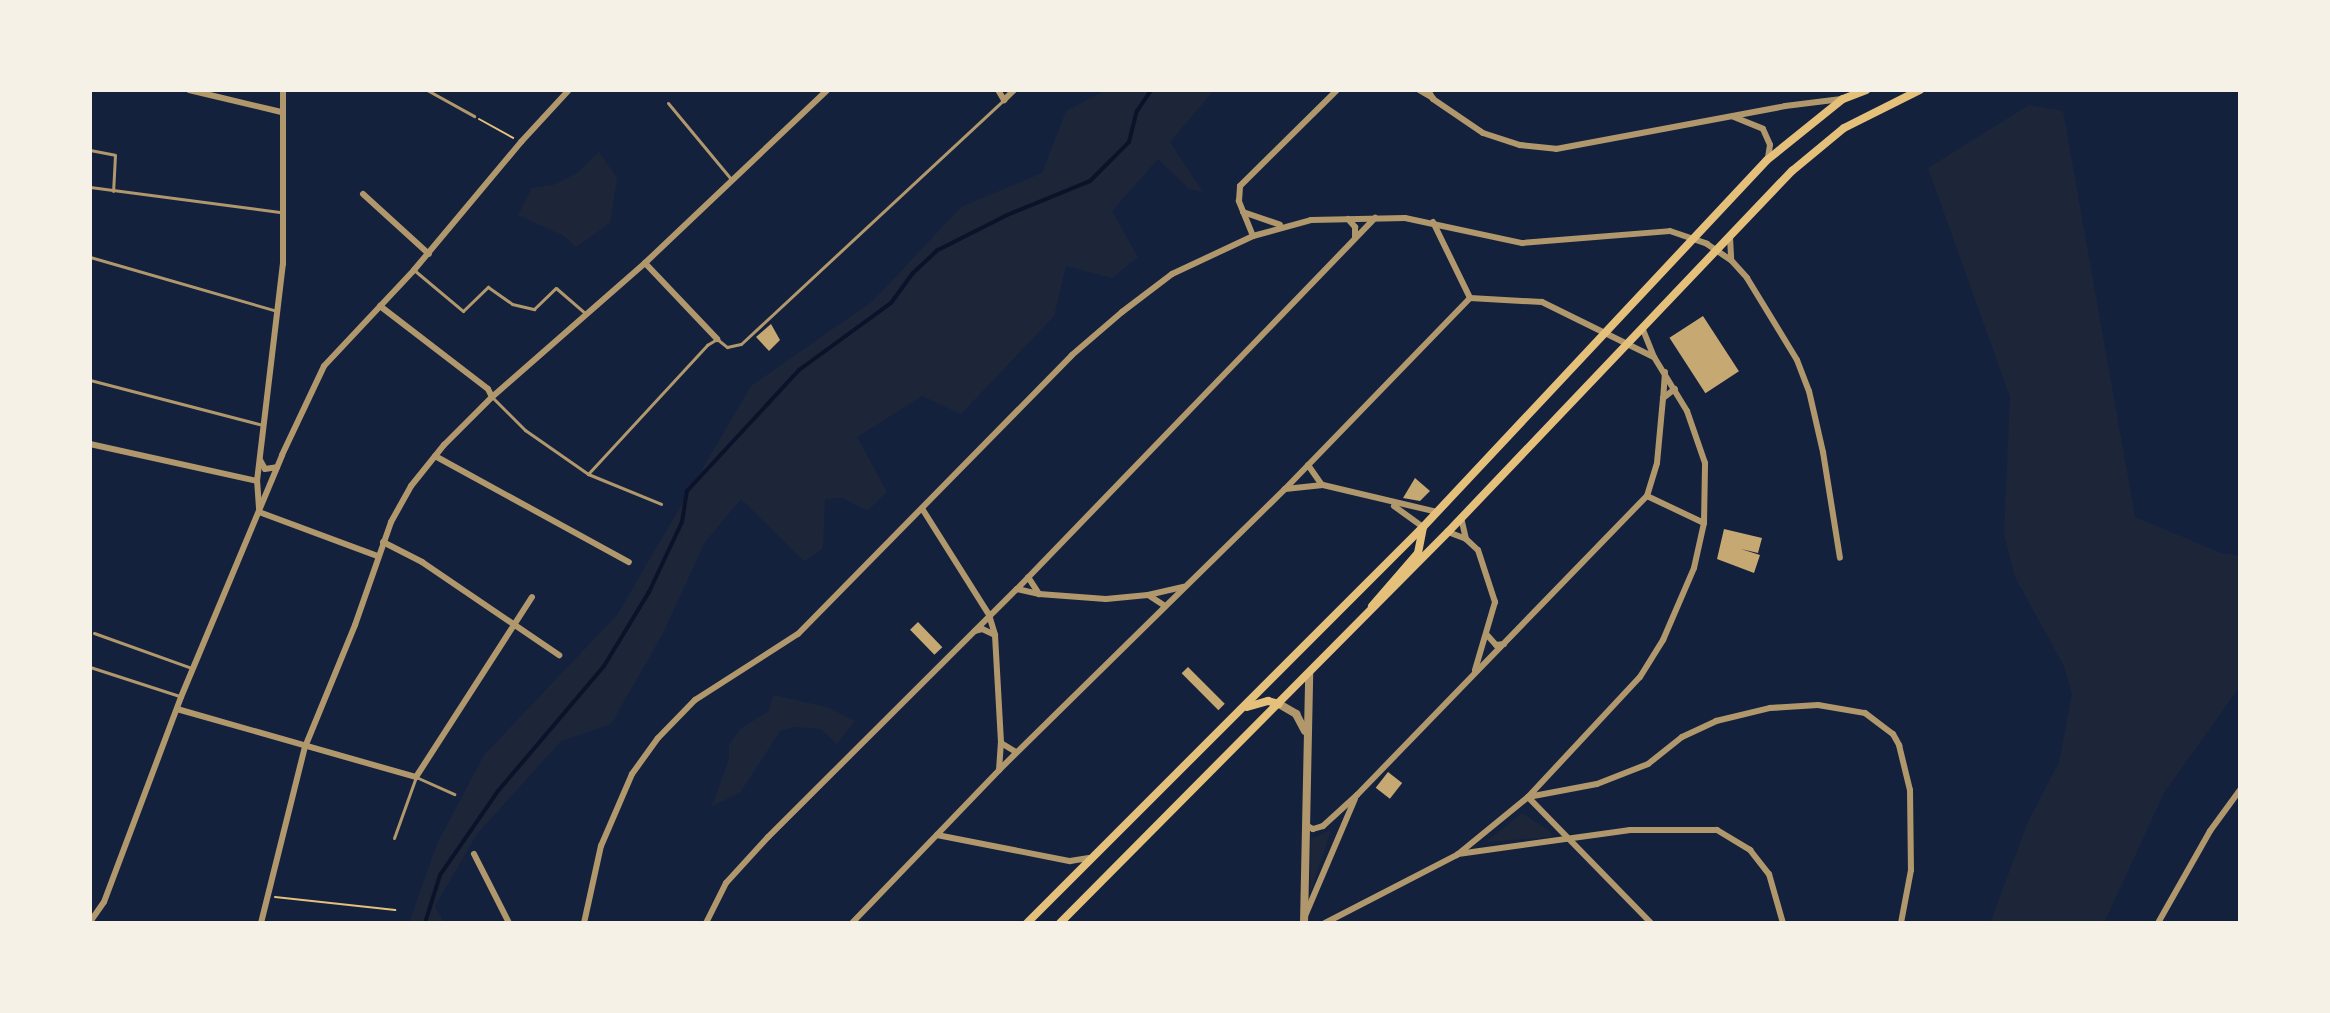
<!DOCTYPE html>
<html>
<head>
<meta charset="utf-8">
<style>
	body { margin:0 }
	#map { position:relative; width:2330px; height:1013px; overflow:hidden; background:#14213d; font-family:"Space Grotesk",sans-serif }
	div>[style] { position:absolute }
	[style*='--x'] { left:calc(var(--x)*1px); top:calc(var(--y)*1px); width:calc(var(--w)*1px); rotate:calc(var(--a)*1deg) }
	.green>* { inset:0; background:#1d2539 }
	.stream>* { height:4px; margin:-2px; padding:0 2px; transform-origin:2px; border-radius:2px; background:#0b132b }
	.building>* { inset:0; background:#c6a872; transform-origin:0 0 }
	.path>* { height:2px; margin:-1px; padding:0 1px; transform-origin:1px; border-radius:1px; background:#e5c07b }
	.service>* { height:3px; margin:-1.5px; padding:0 1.5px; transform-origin:1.5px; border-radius:1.5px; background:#b1986c }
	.minor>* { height:6px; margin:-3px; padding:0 3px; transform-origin:3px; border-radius:3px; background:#b1986c }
	.tertiary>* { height:8px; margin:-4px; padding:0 4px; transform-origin:4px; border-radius:4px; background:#b1986c }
	.secondary>* { height:8px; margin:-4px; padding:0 4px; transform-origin:4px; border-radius:4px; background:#e5c07b }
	span { translate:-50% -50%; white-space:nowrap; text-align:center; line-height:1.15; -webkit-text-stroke:4.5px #f6f1e7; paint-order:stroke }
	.frame { position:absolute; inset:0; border:92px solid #f6f1e7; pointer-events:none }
</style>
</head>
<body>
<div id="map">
	<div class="green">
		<div style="clip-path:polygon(1106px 90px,1214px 90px,1170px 142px,1203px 192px,1189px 189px,1158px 159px,1112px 211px,1138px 257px,1112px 278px,1066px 266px,1054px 316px,961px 414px,922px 396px,857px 437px,887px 492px,867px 511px,843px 498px,825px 499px,823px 549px,804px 561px,741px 499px,705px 542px,662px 635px,611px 724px,561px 741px,477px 834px,435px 906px,444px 923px,409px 923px,437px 844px,484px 755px,617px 615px,751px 386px,873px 301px,961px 207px,1042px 173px,1066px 111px)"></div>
		<div style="clip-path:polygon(2029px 105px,2063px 111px,2135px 517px,2221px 553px,2240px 556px,2240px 686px,2164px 793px,2104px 923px,1990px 923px,2028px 822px,2059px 762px,2072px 694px,2064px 666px,2015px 577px,2004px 534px,2010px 397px,1928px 168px)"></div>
		<div style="clip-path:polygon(599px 152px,617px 178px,610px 223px,576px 247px,564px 236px,518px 215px,532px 188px,553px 185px,577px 173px)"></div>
		<div style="clip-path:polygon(773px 695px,827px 707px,855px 721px,837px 744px,821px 729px,794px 727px,780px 731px,740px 793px,712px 806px,729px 759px,729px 745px,740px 729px,769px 711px)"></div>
		<div style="clip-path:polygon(1522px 813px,1551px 832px,1551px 837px,1486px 842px)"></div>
		<div style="clip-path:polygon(1331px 830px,1310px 894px,1311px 839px)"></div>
	</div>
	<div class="stream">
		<div style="--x:425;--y:923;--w:50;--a:-72.6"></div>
		<div style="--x:440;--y:875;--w:102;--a:-55.4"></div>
		<div style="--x:498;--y:791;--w:164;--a:-49.7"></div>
		<div style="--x:604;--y:666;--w:87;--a:-58.7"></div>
		<div style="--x:649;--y:592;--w:77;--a:-64.8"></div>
		<div style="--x:682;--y:522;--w:31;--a:-81"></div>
		<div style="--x:687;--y:491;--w:165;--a:-47.2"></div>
		<div style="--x:799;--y:370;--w:114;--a:-36.1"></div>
		<div style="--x:891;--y:303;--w:37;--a:-54"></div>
		<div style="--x:913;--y:273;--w:34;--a:-43"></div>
		<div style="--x:938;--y:250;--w:77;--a:-26.9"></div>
		<div style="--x:1007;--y:215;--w:90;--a:-22.3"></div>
		<div style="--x:1090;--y:181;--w:55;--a:-45"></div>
		<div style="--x:1129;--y:142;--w:32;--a:-76"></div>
		<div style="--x:1137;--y:111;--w:25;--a:-56"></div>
	</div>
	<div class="building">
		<div style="left:1703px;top:316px;width:66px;height:40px;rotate:57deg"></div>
		<div style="clip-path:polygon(771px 324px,780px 340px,769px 351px,756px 337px)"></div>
		<div style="clip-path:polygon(1415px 478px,1430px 491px,1420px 501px,1403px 498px)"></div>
		<div style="clip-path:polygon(1724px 529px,1762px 538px,1758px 553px,1741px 549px,1760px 555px,1754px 573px,1717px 559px)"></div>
		<div style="left:918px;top:622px;width:35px;height:11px;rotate:46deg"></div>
		<div style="left:1188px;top:667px;width:52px;height:9px;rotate:45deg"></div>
		<div style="left:1388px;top:772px;width:18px;height:20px;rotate:38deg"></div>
	</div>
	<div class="path">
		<div style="--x:479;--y:119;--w:39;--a:29"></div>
		<div style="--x:275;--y:897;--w:121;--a:6.2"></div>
	</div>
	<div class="service">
		<div style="--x:427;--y:90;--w:54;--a:29"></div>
		<div style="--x:668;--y:103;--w:99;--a:50.3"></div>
		<div style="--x:90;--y:150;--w:25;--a:11"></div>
		<div style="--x:115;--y:155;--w:36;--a:93"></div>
		<div style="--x:90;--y:187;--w:193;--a:7.5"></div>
		<div style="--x:90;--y:257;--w:195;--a:16.1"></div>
		<div style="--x:414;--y:270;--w:64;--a:39.9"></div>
		<div style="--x:463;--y:311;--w:35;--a:-44"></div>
		<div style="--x:488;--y:287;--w:29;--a:35"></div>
		<div style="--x:512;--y:304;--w:23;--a:13"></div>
		<div style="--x:534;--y:309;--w:30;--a:-44"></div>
		<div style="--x:556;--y:288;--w:40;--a:41"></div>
		<div style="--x:90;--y:380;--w:179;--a:14.6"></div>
		<div style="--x:492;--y:397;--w:47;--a:45"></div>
		<div style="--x:525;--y:430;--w:77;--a:34.9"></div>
		<div style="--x:588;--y:474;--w:79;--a:22.3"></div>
		<div style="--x:588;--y:474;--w:176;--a:-47.3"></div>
		<div style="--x:707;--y:345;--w:12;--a:-31"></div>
		<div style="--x:717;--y:339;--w:13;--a:39"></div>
		<div style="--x:727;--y:347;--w:14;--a:-12"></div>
		<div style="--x:741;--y:344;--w:359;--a:-42.9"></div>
		<div style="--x:94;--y:633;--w:104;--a:19.7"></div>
		<div style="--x:90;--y:667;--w:94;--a:18"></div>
		<div style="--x:394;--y:838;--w:65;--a:-70.2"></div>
		<div style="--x:416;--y:777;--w:42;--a:24.1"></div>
	</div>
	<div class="minor">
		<div style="--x:189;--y:90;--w:95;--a:13.4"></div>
		<div style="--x:998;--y:90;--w:12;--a:59"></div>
		<div style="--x:1004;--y:100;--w:14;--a:-45"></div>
		<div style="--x:1419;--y:90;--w:16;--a:30"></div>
		<div style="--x:1428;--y:90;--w:10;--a:61"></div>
		<div style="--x:1433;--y:99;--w:60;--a:34.2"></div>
		<div style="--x:1483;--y:133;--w:39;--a:18"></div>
		<div style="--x:1520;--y:145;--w:36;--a:6"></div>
		<div style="--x:1556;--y:149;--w:233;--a:-10.6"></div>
		<div style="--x:1785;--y:106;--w:57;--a:-7"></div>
		<div style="--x:1734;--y:117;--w:31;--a:22"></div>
		<div style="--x:1763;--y:129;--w:17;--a:66"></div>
		<div style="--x:1770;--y:145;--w:13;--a:99"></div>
		<div style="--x:363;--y:194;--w:89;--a:42.3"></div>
		<div style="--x:1243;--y:212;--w:39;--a:19"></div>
		<div style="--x:1348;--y:219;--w:11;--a:49"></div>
		<div style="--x:1355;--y:227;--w:11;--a:90"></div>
		<div style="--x:1433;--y:222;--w:85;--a:64"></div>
		<div style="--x:1253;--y:236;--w:60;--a:-15.4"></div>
		<div style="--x:1311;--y:220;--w:94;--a:-1.2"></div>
		<div style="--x:1405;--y:218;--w:120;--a:12.1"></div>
		<div style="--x:1522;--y:243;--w:148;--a:-4.6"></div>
		<div style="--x:1670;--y:231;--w:39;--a:19"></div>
		<div style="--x:1707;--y:244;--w:29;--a:34"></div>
		<div style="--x:1731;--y:260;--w:24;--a:48"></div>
		<div style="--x:1747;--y:278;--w:96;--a:58.6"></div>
		<div style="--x:1797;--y:360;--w:33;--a:69"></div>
		<div style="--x:1809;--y:391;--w:63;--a:77.1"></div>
		<div style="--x:1823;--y:452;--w:107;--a:80.9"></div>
		<div style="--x:1730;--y:237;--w:22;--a:87"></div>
		<div style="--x:645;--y:263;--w:105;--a:46.5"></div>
		<div style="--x:1470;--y:298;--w:72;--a:3.2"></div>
		<div style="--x:1542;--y:302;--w:125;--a:26.2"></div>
		<div style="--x:1654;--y:357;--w:29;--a:-112"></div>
		<div style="--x:380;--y:306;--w:136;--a:37.5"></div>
		<div style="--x:488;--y:389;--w:9;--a:63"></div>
		<div style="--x:1665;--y:372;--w:26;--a:94"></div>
		<div style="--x:1663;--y:398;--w:15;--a:-37"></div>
		<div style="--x:90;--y:444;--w:171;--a:12.5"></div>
		<div style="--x:435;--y:456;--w:221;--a:28.7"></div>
		<div style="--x:260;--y:460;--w:10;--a:61"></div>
		<div style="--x:265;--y:469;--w:12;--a:-9"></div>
		<div style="--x:1308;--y:465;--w:24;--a:55"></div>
		<div style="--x:1285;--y:489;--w:38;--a:-6"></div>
		<div style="--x:1323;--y:485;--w:117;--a:13.3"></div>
		<div style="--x:1647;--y:496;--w:63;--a:25.3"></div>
		<div style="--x:1394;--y:506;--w:36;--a:36"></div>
		<div style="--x:259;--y:508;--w:27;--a:-94"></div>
		<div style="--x:257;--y:481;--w:219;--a:-83.2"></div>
		<div style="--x:283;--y:264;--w:174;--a:-90"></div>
		<div style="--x:923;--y:510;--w:124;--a:57.8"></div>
		<div style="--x:989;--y:615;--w:21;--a:73"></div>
		<div style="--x:995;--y:635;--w:14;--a:-155"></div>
		<div style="--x:982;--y:629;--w:7;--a:164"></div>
		<div style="--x:259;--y:512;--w:126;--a:20.4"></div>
		<div style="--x:1448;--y:532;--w:19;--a:21"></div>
		<div style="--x:1466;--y:539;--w:22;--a:-103"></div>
		<div style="--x:1466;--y:539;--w:16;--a:43"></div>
		<div style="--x:1478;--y:550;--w:55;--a:71.9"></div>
		<div style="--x:1495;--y:602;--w:71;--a:106.4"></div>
		<div style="--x:383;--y:542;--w:44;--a:27.1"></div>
		<div style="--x:422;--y:562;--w:166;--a:34.2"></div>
		<div style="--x:1017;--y:589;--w:23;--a:13"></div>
		<div style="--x:1039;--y:594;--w:20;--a:-123"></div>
		<div style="--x:1039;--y:594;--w:67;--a:4.3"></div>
		<div style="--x:1106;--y:599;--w:42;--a:-5.4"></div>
		<div style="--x:1165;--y:606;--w:20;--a:-147"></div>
		<div style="--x:1148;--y:595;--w:36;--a:-13"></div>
		<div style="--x:995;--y:635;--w:108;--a:86.8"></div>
		<div style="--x:1488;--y:636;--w:12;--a:48"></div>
		<div style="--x:1496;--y:645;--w:8;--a:-7"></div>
		<div style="--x:177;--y:709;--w:248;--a:15.9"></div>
		<div style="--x:416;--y:777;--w:214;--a:-57.2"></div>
		<div style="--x:999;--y:770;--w:27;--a:-86"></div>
		<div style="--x:1001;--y:743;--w:17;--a:31"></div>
		<div style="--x:1306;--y:825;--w:8;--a:30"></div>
		<div style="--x:1313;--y:829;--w:10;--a:-17"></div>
		<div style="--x:1323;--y:826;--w:46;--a:-42.4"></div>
		<div style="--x:1357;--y:795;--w:417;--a:-45.9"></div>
		<div style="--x:1647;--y:496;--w:34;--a:-73"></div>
		<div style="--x:1657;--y:463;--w:65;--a:-84.7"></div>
		<div style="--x:937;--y:835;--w:136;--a:11.1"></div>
		<div style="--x:1070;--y:861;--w:19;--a:-9"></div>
		<div style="--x:474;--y:854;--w:77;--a:63.1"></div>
		<div style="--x:1458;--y:854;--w:174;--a:-7.9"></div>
		<div style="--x:1630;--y:830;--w:87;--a:0"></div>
		<div style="--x:1717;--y:830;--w:39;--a:31"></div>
		<div style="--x:1750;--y:850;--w:31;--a:52"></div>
		<div style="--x:1769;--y:874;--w:51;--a:74.1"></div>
		<div style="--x:1305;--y:916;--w:127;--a:-66.9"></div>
		<div style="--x:90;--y:922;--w:24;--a:-55"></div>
		<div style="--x:104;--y:902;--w:219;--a:-69.4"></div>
		<div style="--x:181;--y:697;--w:262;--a:-67.3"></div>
		<div style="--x:282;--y:455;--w:98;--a:-64.7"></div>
		<div style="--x:324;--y:366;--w:132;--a:-46.8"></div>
		<div style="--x:414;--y:270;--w:167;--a:-50.1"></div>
		<div style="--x:521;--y:142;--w:71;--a:-47.3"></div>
		<div style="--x:261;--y:923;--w:181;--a:-76"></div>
		<div style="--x:305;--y:747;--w:132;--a:-67.7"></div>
		<div style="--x:355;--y:625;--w:109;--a:-70.7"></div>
		<div style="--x:391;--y:522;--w:41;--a:-60.9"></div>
		<div style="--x:411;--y:486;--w:53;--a:-51.2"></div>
		<div style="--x:444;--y:445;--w:68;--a:-45"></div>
		<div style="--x:492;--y:397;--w:203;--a:-41.2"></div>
		<div style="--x:645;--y:263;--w:251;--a:-43.5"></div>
		<div style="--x:584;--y:923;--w:79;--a:-77.6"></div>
		<div style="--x:601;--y:846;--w:78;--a:-66.7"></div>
		<div style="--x:632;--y:774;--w:44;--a:-54.2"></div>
		<div style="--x:658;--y:738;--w:53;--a:-45.8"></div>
		<div style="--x:695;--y:700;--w:122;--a:-32.7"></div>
		<div style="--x:798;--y:634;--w:391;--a:-45.5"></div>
		<div style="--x:1072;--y:355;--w:66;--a:-40.7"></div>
		<div style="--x:1122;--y:312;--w:63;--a:-37.2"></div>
		<div style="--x:1172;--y:274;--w:89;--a:-25.1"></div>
		<div style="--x:1253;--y:236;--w:38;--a:-112"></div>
		<div style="--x:1239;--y:201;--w:15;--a:-86"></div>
		<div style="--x:1240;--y:186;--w:136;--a:-44.7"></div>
		<div style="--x:706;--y:923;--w:45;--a:-63.4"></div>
		<div style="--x:726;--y:883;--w:62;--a:-47.6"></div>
		<div style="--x:768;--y:837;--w:351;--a:-44.9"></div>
		<div style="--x:1017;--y:589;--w:516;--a:-46.02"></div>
		<div style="--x:852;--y:923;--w:212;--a:-46.1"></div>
		<div style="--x:999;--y:770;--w:400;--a:-44.5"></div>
		<div style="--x:1284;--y:490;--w:267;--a:-45.9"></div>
		<div style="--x:1325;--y:923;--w:148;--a:-27.3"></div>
		<div style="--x:1457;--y:855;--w:92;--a:-39.2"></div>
		<div style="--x:1528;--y:797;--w:70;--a:-10.7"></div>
		<div style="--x:1597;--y:784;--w:55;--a:-21.4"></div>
		<div style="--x:1648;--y:764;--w:43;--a:-38.5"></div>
		<div style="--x:1682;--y:737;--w:38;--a:-25"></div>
		<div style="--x:1716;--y:721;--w:56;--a:-13.5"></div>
		<div style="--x:1770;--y:708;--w:48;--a:-3.6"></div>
		<div style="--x:1818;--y:705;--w:48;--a:9.7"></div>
		<div style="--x:1865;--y:713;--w:35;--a:37"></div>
		<div style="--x:1893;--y:734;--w:13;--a:61"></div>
		<div style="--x:1899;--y:745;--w:46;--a:76.3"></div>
		<div style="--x:1910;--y:790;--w:80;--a:89.3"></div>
		<div style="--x:1911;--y:870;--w:54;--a:100.7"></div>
		<div style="--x:1651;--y:923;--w:176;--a:-134.3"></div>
		<div style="--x:1528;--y:797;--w:164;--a:-47"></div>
		<div style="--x:1640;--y:677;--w:44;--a:-58.1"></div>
		<div style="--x:1663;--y:640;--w:78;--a:-66.7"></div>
		<div style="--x:1694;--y:568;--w:46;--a:-77.5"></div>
		<div style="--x:1704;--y:523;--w:60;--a:-89"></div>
		<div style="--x:1705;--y:463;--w:55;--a:-109.1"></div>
		<div style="--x:1687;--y:411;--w:63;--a:-121.4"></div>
		<div style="--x:2158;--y:923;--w:106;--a:-60.5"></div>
		<div style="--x:2210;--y:831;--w:51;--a:-53.8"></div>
	</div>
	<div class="tertiary">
		<div style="--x:1279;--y:704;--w:20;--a:30"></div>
		<div style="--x:1296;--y:714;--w:19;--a:62"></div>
		<div style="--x:1304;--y:923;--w:249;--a:-88.8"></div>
	</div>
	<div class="secondary">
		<div style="--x:1372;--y:606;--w:70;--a:-49"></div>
		<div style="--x:1418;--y:553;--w:26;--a:-79"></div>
		<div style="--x:1247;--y:707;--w:22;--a:-16"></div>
		<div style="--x:1268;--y:701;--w:11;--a:15"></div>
		<div style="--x:1027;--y:923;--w:560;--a:-45"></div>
		<div style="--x:1423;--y:527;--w:503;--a:-46.85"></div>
		<div style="--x:1767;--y:160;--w:97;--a:-38.8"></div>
		<div style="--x:1843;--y:99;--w:25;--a:-21"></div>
		<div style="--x:1060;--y:923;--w:551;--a:-45.22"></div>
		<div style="--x:1448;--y:532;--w:499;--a:-46.4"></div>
		<div style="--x:1792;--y:171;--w:67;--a:-39.6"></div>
		<div style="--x:1844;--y:128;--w:85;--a:-26.6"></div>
	</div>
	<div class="frame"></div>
</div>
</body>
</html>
